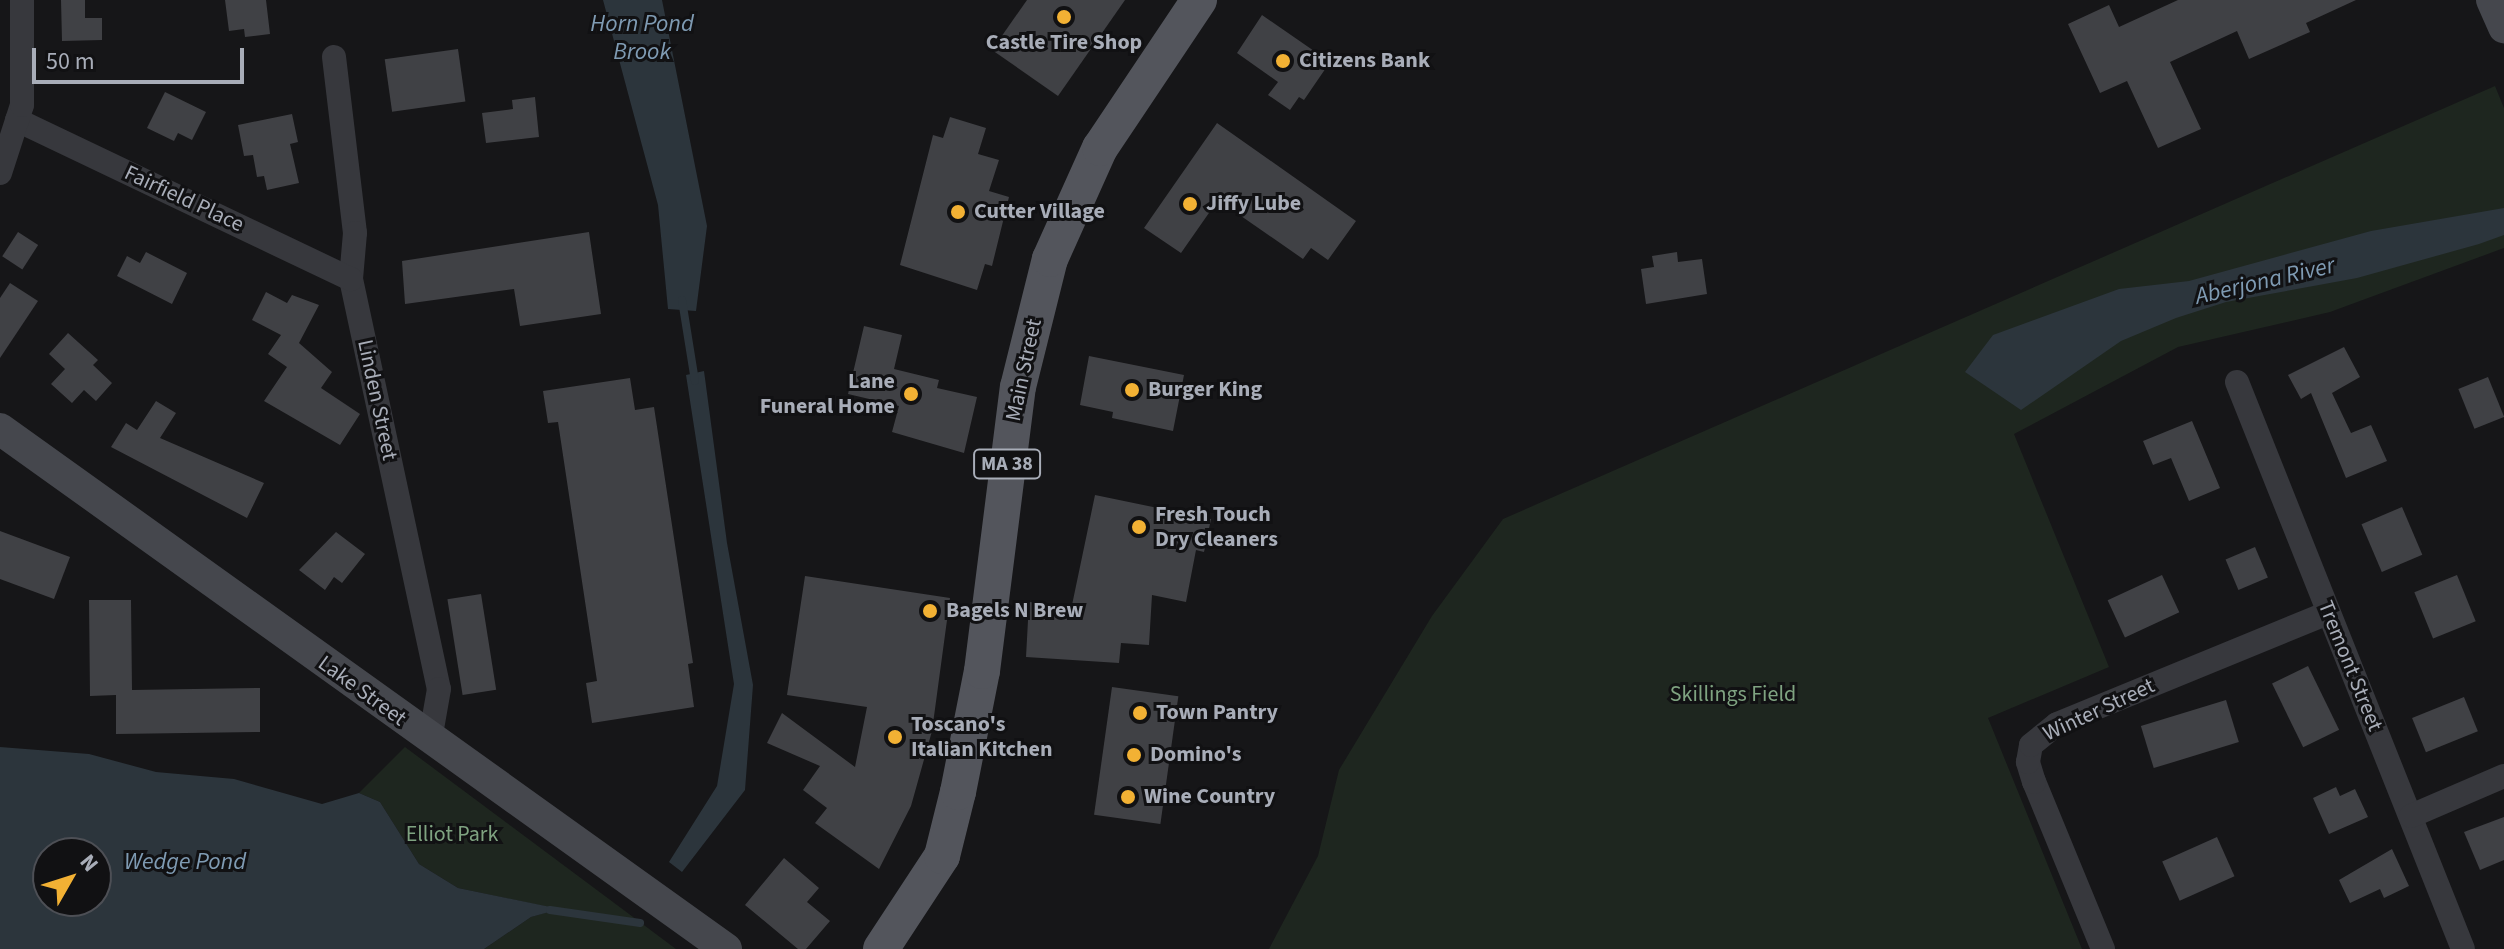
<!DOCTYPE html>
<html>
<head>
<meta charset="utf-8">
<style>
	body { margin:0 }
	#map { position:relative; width:2504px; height:949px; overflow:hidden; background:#161618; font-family:"Source Sans 3",sans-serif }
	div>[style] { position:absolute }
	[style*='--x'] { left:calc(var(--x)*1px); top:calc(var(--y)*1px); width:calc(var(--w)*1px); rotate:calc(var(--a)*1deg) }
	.green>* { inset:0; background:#1e261f }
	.water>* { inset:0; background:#2c353c }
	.stream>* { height:8px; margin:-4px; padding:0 4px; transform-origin:4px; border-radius:4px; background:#2c353c }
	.building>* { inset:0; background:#404145; transform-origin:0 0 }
	.street>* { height:24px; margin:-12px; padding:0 12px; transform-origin:12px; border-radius:12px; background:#37383d }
	.secondary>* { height:32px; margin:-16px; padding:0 16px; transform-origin:16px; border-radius:16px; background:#45474d }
	.primary>* { height:36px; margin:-18px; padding:0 18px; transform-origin:18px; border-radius:18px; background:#53555c }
	.dots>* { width:22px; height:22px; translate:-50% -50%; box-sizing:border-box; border:4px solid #111113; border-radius:50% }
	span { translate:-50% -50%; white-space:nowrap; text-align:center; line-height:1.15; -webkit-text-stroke:6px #111113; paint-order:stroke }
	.shield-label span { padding:2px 6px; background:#111113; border:2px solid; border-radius:6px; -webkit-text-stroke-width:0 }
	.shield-label { font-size:20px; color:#a8adb8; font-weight:700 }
	.poi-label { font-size:22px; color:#a8adb8; font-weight:700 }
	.left { translate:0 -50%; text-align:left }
	.right { translate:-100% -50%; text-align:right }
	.street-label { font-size:22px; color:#a8adb8 }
	.park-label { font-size:22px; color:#7fa381 }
	.water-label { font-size:24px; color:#7f9bb3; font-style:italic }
	.north { position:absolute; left:32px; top:837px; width:80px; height:80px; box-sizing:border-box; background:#111113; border:2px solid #4d4f55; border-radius:50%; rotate:51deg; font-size:22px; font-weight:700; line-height:32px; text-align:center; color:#a8adb8 }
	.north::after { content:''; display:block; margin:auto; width:28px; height:36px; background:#f2b134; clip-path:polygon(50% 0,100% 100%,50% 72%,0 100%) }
	.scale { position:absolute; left:32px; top:48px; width:212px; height:36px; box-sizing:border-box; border:4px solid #a8adb8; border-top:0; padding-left:10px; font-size:24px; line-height:28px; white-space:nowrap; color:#a8adb8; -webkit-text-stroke:6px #111113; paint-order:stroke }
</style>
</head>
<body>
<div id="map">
	<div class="green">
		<div style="clip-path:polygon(2495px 86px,2504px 108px,2504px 248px,2330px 312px,2178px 347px,2014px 434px,2109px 667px,1988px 718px,2082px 949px,1269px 949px,1318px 856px,1339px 770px,1432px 616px,1503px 519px)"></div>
		<div style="clip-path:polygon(405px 747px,676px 949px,484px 949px,531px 917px,558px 909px,458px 888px,419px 864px,380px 802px,359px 793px)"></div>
	</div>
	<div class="water">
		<div style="clip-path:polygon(603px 0,662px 0,707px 226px,696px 311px,668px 309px,658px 205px)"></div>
		<div style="clip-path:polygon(2504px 208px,2504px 235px,2479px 244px,2357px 278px,2226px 302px,2176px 318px,2121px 341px,2021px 410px,1965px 372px,1993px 335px,2119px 289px,2189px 281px,2371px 231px)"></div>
		<div style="clip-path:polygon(704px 371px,727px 543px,753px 685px,745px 790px,682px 872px,669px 862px,717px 786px,734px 684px,686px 375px)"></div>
		<div style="clip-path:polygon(evenodd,0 747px,89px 754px,156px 772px,234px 779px,322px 804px,359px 793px,380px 802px,419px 864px,458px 888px,560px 909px,531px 917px,484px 949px,0 949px,0 747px,48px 853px,96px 853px,96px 901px,48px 901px,48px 853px)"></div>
	</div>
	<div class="stream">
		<div style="--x:682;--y:300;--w:82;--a:80.9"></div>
		<div style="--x:550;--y:910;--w:91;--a:8.2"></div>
	</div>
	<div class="building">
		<div style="clip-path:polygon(61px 0,85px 0,85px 18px,102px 18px,102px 40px,62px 41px)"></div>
		<div style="clip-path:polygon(225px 0,266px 0,270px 34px,245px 37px,244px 29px,229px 31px)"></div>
		<div style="clip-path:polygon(1027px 0,1125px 0,1058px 96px,992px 50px)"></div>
		<div style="clip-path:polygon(2178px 0,2356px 0,2306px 23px,2310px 32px,2249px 59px,2237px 31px,2170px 62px,2201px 129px,2158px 148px,2127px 81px,2100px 93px,2068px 24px,2109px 5px,2119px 27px)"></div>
		<div style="clip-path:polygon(1262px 15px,1330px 62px,1304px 100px,1299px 97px,1290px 110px,1268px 95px,1278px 82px,1237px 53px)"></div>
		<div style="left:458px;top:49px;width:53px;height:74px;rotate:82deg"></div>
		<div style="clip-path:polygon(165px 92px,206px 112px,192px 140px,178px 133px,174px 141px,147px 128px)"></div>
		<div style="clip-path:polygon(535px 97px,539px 137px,486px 143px,482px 113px,513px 109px,512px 100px)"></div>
		<div style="clip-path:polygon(292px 114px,298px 142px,290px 144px,299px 183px,267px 190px,264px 176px,257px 177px,253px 155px,244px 156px,238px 125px)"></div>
		<div style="clip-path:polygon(950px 117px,986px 128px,978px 154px,999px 160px,989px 191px,1009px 197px,992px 266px,985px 264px,977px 290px,900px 265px,933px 135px,943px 138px)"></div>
		<div style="clip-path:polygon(1217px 123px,1356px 221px,1328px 260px,1311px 248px,1303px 259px,1218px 200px,1181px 253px,1144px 228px)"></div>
		<div style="left:18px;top:232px;width:24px;height:29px;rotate:33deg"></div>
		<div style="clip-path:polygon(589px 232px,601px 314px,520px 326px,514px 289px,405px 304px,402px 261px)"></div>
		<div style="clip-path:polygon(146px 252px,187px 273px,172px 304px,117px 276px,127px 256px,140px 263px)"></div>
		<div style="clip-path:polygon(1677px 252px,1678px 262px,1702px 259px,1707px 294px,1646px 304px,1641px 269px,1654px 267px,1652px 256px)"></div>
		<div style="clip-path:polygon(10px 283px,38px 301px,0 358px,0 298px)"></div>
		<div style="clip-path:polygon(266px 292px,287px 303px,292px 295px,319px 305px,299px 343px,332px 372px,321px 388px,360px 414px,340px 445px,264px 401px,287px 367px,268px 354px,281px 335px,252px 320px)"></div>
		<div style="clip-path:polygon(864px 326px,902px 335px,894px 369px,939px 380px,937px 388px,977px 397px,964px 453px,892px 432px,899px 406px,848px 394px)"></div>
		<div style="clip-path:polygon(68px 333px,98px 360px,93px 365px,112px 383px,96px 401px,84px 390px,72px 403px,51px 384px,65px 369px,49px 354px)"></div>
		<div style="clip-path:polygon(2344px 347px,2360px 377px,2332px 393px,2351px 433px,2371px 425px,2387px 461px,2346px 478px,2311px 393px,2301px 399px,2288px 375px)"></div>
		<div style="clip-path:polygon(1089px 356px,1184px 375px,1173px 431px,1112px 418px,1113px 412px,1080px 405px)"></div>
		<div style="left:2488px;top:377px;width:43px;height:32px;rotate:68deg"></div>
		<div style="clip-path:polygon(630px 378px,635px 410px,654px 407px,693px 663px,688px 664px,694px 707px,592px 723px,586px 683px,597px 681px,558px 422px,548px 423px,543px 391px)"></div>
		<div style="clip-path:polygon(156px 401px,176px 413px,160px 438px,264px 483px,247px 518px,111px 447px,126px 423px,137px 430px)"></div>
		<div style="clip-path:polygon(2192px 421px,2220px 488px,2189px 501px,2171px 458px,2153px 465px,2143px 441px)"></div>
		<div style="clip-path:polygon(1095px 495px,1211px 519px,1204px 552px,1196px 550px,1186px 602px,1152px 595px,1149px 645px,1121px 643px,1119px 663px,1026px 657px,1029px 602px,1072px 605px)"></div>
		<div style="left:2402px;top:507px;width:52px;height:44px;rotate:67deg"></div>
		<div style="clip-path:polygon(0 531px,70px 557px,54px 599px,0 579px)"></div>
		<div style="clip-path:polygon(336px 532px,365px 554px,342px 583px,334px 577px,325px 590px,299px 570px)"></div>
		<div style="left:2255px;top:547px;width:33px;height:32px;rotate:67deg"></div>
		<div style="left:2162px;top:575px;width:41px;height:60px;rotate:65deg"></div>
		<div style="left:2457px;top:575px;width:50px;height:46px;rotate:68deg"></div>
		<div style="clip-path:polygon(805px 576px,950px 598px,932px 731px,911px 806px,879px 869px,815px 823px,827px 808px,803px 790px,820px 766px,767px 743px,782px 713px,855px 767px,867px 707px,787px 695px)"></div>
		<div style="left:481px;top:594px;width:97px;height:34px;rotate:81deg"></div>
		<div style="clip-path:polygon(89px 600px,131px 600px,132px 690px,260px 688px,260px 732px,116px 734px,116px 695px,90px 696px)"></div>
		<div style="left:2308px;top:666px;width:71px;height:40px;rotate:64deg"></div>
		<div style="left:1112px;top:687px;width:67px;height:129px;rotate:8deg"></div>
		<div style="left:2464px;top:697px;width:37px;height:56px;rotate:68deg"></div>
		<div style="left:2226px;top:700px;width:44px;height:89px;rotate:73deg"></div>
		<div style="clip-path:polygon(2336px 787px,2340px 796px,2355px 789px,2368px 817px,2329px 834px,2313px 798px)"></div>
		<div style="clip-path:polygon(2504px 817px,2504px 860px,2480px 870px,2464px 832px)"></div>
		<div style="left:2217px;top:837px;width:43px;height:60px;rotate:66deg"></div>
		<div style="clip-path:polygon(2392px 849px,2409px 886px,2384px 898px,2380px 889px,2350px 903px,2339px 880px)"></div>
		<div style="clip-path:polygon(784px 858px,819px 888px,807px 902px,830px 921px,806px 949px,798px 949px,745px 905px)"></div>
	</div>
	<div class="street">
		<div style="--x:334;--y:57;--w:177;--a:83.2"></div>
		<div style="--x:355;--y:233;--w:46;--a:95"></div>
		<div style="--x:351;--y:279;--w:419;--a:77.9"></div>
		<div style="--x:439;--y:689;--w:52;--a:100"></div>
		<div style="--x:17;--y:120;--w:370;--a:25.5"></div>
		<div style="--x:0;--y:173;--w:71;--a:-72.1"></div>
		<div style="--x:22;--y:105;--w:105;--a:-90"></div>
		<div style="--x:2237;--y:382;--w:610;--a:68.27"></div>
		<div style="--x:2411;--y:816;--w:101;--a:-23.3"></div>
		<div style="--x:2103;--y:949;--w:181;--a:-112.4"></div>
		<div style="--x:2034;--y:782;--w:21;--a:-107"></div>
		<div style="--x:2028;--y:762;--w:17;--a:-80"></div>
		<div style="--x:2031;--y:745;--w:33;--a:-39"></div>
		<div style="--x:2057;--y:724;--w:293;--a:-22.3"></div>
	</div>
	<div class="secondary">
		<div style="--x:2492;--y:0;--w:30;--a:66"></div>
		<div style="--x:0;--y:429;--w:893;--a:35.61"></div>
	</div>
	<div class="primary">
		<div style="--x:881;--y:949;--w:111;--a:-56.7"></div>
		<div style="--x:942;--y:856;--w:66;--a:-76"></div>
		<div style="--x:958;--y:792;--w:123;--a:-78.8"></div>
		<div style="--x:982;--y:671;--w:286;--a:-82.8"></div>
		<div style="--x:1018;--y:387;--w:132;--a:-76"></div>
		<div style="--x:1050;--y:259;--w:122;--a:-65.8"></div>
		<div style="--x:1100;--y:148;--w:178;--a:-56.2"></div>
	</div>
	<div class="dots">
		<div style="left:1064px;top:17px;background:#f2b134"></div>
		<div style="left:1283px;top:61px;background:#f2b134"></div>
		<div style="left:1190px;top:204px;background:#f2b134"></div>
		<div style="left:958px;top:212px;background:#f2b134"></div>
		<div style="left:1132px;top:390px;background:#f2b134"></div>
		<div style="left:911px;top:394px;background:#f2b134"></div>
		<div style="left:1139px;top:527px;background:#f2b134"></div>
		<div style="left:930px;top:611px;background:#f2b134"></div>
		<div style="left:1140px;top:713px;background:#f2b134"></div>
		<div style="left:895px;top:737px;background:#f2b134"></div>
		<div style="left:1134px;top:755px;background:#f2b134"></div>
		<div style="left:1128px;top:797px;background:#f2b134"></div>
	</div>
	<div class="shield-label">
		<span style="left:1007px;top:464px">MA 38</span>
	</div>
	<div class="poi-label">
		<span style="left:1064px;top:43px">Castle Tire Shop</span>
		<span class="left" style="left:1299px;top:61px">Citizens Bank</span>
		<span class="left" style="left:1206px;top:204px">Jiffy Lube</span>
		<span class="left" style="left:974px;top:212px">Cutter Village</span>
		<span class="right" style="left:895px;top:394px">Lane<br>Funeral Home</span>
		<span class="left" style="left:1148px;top:390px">Burger King</span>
		<span class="left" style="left:1155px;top:527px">Fresh Touch<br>Dry Cleaners</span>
		<span class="left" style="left:946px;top:611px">Bagels N Brew</span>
		<span class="left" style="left:1156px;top:713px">Town Pantry</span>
		<span class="left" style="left:911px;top:737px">Toscano's<br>Italian Kitchen</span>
		<span class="left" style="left:1150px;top:755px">Domino's</span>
		<span class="left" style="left:1144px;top:797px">Wine Country</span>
	</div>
	<div class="street-label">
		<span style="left:184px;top:199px;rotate:25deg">Fairfield Place</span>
		<span style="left:1024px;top:370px;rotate:-78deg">Main Street</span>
		<span style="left:377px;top:400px;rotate:78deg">Linden Street</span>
		<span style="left:2350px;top:666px;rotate:68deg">Tremont Street</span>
		<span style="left:362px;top:691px;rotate:36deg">Lake Street</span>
		<span style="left:2099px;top:710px;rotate:-25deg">Winter Street</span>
	</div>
	<div class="park-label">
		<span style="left:1733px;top:695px">Skillings Field</span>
		<span style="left:452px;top:835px">Elliot Park</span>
	</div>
	<div class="water-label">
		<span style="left:642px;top:38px">Horn Pond<br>Brook</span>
		<span style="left:2265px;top:281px;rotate:-13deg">Aberjona River</span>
		<span style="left:185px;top:862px">Wedge Pond</span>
	</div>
	<div class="north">N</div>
	<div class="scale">50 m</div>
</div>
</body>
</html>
